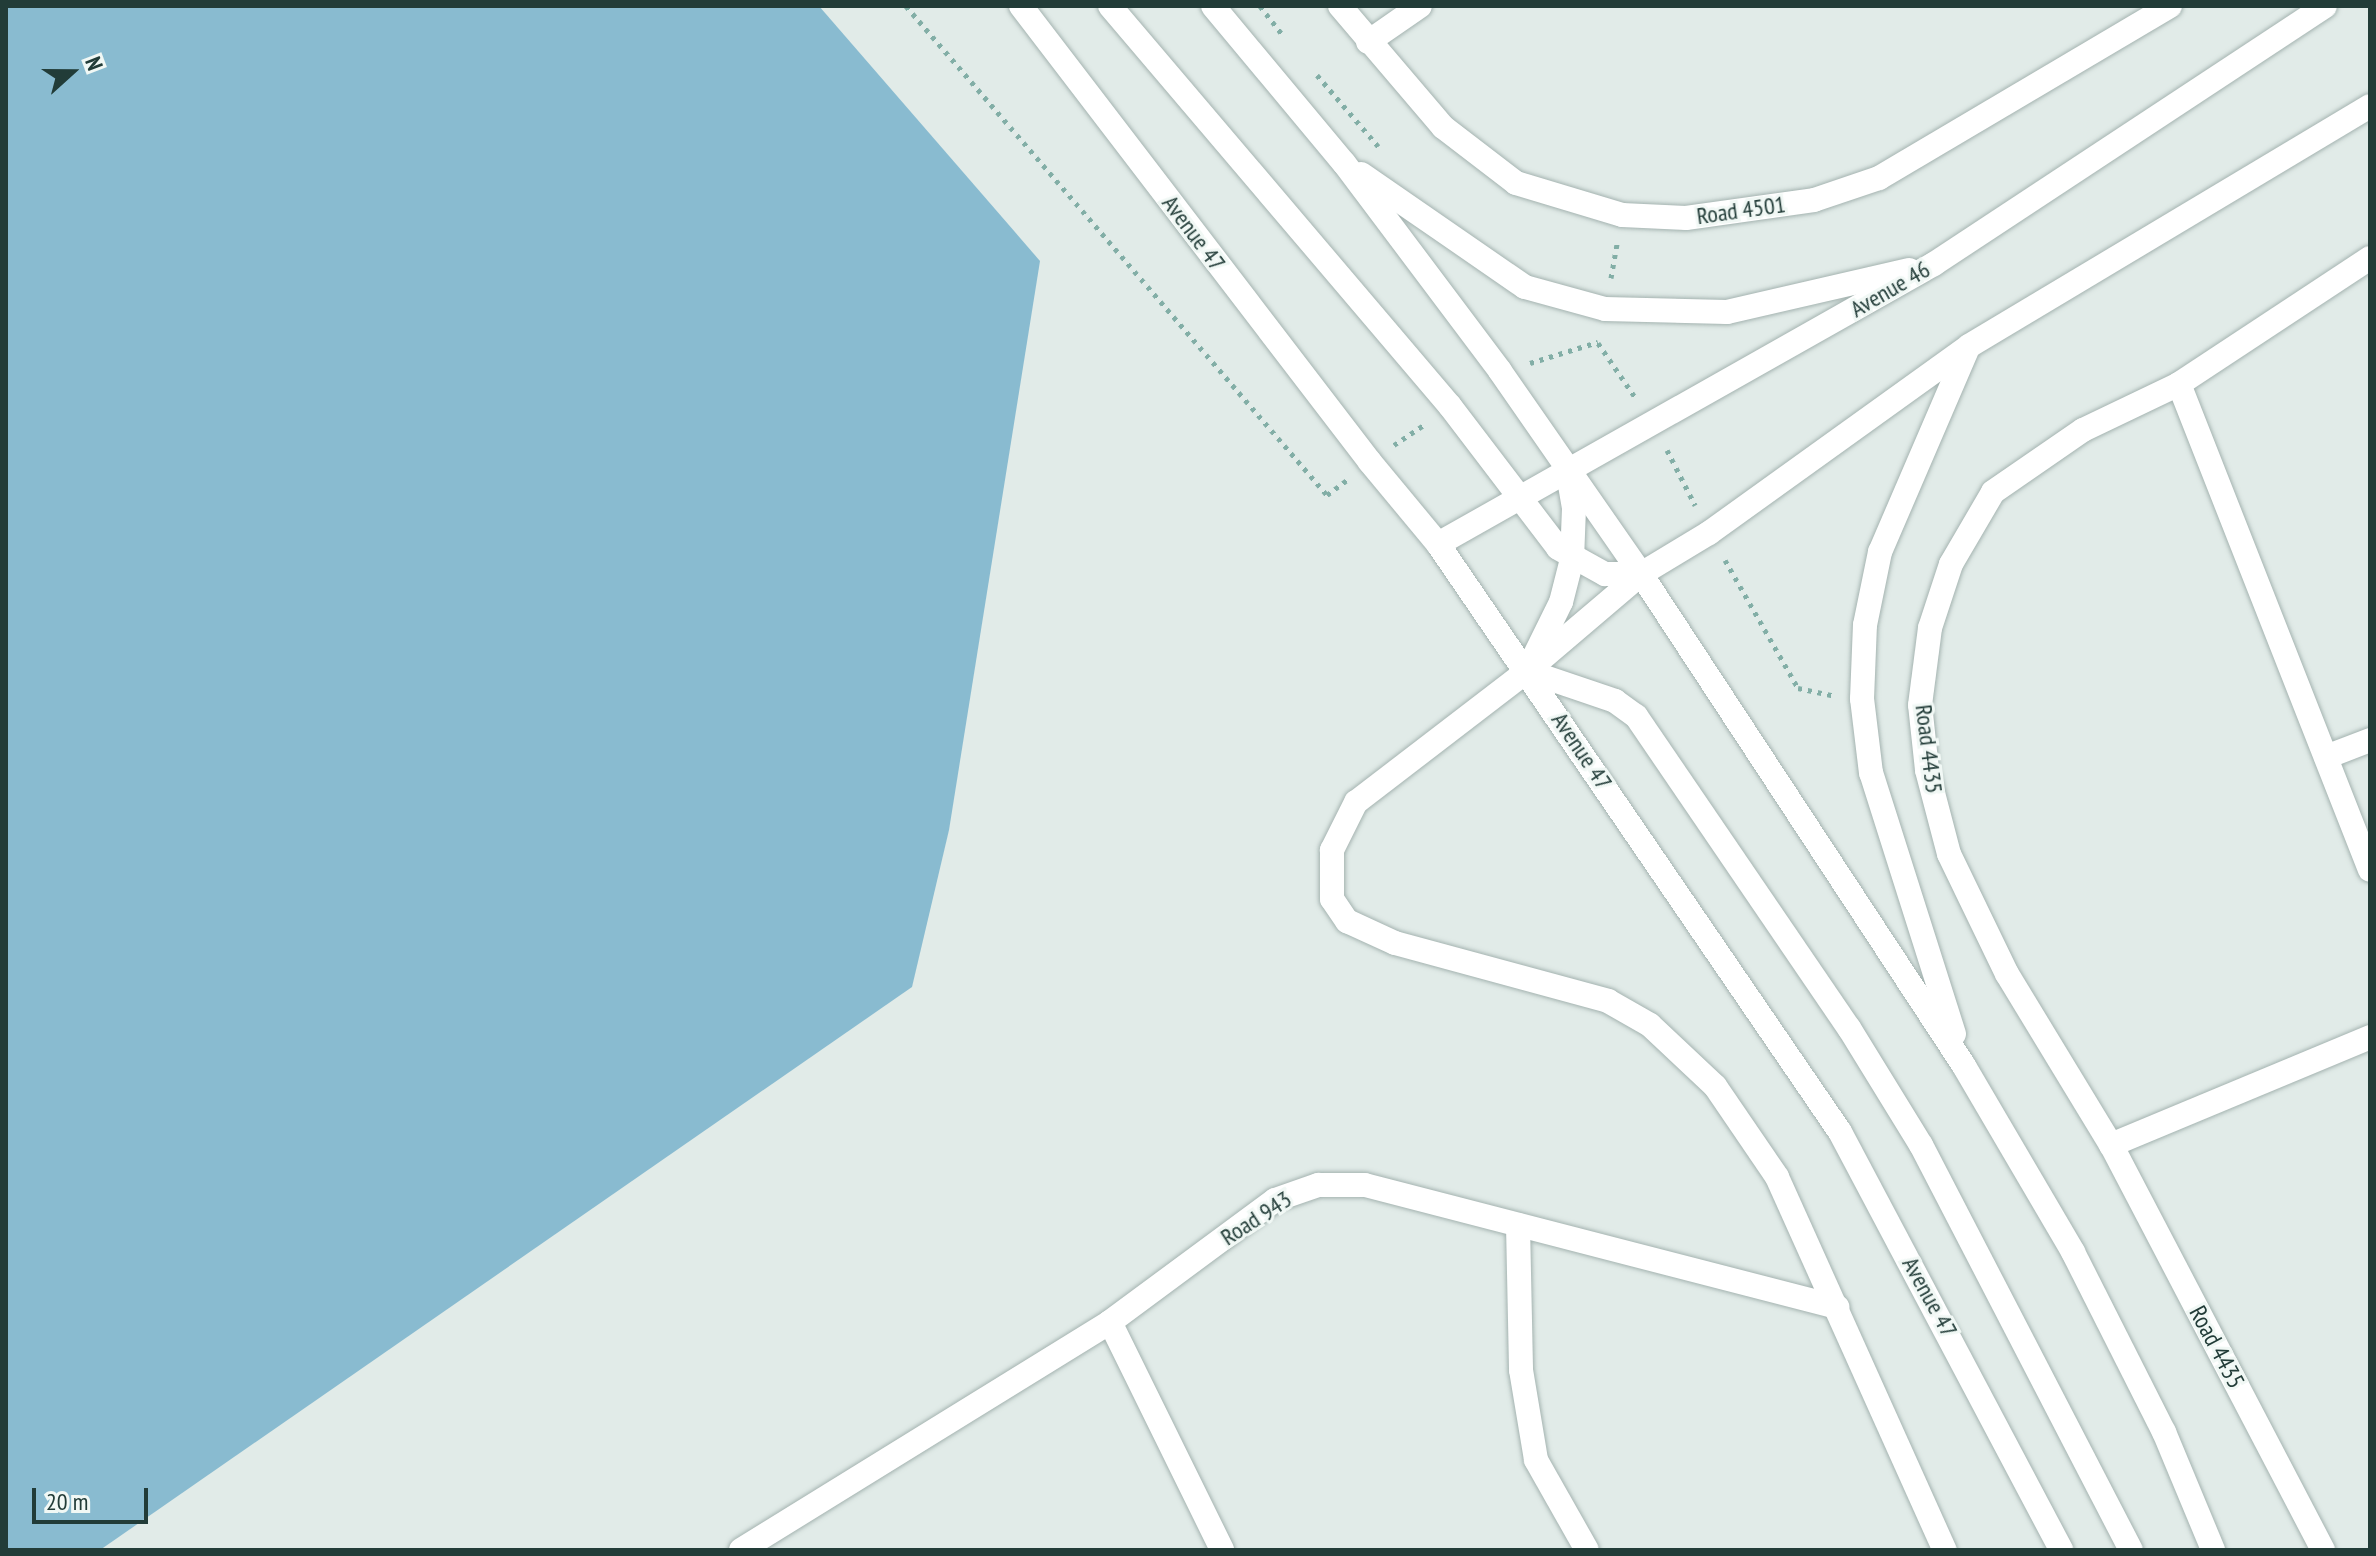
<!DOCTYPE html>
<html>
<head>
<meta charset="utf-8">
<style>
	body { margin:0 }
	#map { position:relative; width:2376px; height:1556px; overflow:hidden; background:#e1ebe8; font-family:"PT Sans Narrow",sans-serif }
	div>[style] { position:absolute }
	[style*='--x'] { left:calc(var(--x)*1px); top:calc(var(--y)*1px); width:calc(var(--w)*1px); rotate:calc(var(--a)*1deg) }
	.water>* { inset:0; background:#89bbd0 }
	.path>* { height:5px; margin-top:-2.5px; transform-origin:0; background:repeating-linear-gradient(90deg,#82aea6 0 4px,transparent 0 10px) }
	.roads { filter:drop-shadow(0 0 2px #a4b3b0) drop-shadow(0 0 2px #a4b3b0) }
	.street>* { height:24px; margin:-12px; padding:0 12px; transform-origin:12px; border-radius:12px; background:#fff }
	.secondary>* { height:24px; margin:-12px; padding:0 12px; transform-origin:12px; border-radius:12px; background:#fff }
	span { translate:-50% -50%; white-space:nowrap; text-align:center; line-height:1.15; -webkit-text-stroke:6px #f1f8f5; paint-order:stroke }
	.street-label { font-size:24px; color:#223c38 }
	.frame { position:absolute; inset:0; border:8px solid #223c38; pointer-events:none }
	.north { position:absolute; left:32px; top:32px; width:80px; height:80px; -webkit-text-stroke:6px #f1f8f5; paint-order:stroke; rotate:69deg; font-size:22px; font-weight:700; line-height:32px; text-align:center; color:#223c38 }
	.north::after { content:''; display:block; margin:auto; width:28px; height:36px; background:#223c38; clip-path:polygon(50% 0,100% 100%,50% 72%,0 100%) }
	.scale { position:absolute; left:32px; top:1488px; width:116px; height:36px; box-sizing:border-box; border:4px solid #223c38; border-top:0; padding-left:10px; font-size:24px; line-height:28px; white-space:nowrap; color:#223c38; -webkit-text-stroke:6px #f1f8f5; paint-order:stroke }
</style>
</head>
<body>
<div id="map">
	<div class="water">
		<div style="clip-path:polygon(6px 6px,819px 6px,1040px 261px,949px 830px,912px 987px,100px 1550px,6px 1550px)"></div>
	</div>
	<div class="path">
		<div style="--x:906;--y:6;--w:645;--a:49.27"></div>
		<div style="--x:1327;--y:495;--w:25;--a:-37"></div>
		<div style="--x:1260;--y:6;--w:36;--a:52"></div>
		<div style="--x:1317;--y:75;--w:94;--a:49.3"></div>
		<div style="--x:1611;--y:278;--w:35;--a:-80"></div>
		<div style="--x:1598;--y:343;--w:65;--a:55.6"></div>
		<div style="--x:1530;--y:363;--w:71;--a:-17.2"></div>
		<div style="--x:1394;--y:445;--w:37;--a:-34"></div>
		<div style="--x:1667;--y:450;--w:62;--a:63"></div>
		<div style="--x:1725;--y:560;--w:147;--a:60.3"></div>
		<div style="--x:1798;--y:688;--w:35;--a:12"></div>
	</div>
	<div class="roads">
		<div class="street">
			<div style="--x:1340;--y:6;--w:159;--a:49.6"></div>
			<div style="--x:1443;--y:127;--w:92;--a:37.5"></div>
			<div style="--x:1516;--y:183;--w:111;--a:16.8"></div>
			<div style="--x:1622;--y:215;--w:64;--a:2.7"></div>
			<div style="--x:1686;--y:218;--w:129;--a:-8"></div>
			<div style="--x:1814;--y:200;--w:69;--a:-18.7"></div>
			<div style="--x:1879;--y:178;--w:338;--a:-30.6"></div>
			<div style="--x:1368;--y:42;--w:63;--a:-34.7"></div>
			<div style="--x:2179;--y:384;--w:522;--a:68.54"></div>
			<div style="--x:1567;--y:468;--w:41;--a:80.1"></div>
			<div style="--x:1574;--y:508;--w:51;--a:92.2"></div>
			<div style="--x:1572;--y:559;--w:44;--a:104.3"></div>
			<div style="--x:1561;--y:602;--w:77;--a:116.2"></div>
			<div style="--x:1527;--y:671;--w:215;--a:142.5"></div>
			<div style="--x:1356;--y:802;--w:54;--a:116.6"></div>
			<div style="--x:1332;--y:850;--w:49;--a:90"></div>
			<div style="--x:1332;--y:899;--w:27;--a:56"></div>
			<div style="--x:1347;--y:921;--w:53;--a:24.6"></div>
			<div style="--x:1395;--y:943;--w:221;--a:15.2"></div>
			<div style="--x:1608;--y:1001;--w:48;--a:29.7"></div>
			<div style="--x:1650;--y:1025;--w:89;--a:43.2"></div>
			<div style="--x:1715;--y:1086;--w:110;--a:55.7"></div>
			<div style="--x:1777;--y:1177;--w:409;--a:65.8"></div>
			<div style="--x:2326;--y:757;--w:47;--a:-21.1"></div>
			<div style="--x:2111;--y:1145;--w:281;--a:-22.6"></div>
			<div style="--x:1518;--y:1225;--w:145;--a:88.8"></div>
			<div style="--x:1521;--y:1370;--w:91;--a:80.5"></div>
			<div style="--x:1536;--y:1460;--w:103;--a:60.5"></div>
			<div style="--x:1110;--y:1322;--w:254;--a:63.8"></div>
			<div style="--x:741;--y:1550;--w:434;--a:-31.7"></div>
			<div style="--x:1110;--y:1322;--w:205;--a:-36.5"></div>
			<div style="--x:1275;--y:1200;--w:46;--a:-19.2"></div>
			<div style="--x:1318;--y:1185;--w:47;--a:0"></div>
			<div style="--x:1365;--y:1185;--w:488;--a:14.5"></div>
			<div style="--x:2323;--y:1550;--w:457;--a:-117.6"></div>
			<div style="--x:2111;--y:1145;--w:200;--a:-121.3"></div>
			<div style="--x:2007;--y:974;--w:133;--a:-115.8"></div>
			<div style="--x:1949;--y:854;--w:87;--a:-104.7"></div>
			<div style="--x:1927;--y:770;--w:65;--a:-96.1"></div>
			<div style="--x:1920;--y:705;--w:78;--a:-82.6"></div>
			<div style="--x:1930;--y:628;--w:67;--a:-71.8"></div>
			<div style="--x:1951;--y:564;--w:83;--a:-59.7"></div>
			<div style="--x:1993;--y:492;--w:109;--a:-34.6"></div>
			<div style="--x:2083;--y:430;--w:106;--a:-25.6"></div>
			<div style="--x:2179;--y:384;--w:229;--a:-33.4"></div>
		</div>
		<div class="secondary">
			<div style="--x:1021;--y:6;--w:574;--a:52.57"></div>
			<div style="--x:1370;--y:462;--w:107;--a:50.3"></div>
			<div style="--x:1438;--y:544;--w:712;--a:55.64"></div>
			<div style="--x:1840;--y:1132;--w:473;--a:62.1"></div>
			<div style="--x:1110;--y:6;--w:525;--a:49.64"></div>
			<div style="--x:1450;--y:406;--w:178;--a:52.7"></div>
			<div style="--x:1558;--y:548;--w:54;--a:29"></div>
			<div style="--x:1605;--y:574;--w:36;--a:0"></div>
			<div style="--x:1213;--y:6;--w:204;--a:50.2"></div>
			<div style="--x:1344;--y:163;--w:260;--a:53.1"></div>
			<div style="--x:1500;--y:371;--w:247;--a:55.2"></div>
			<div style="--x:1641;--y:574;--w:589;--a:56.71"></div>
			<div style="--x:1964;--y:1066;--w:216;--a:59.6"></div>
			<div style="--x:2073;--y:1252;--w:202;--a:63.2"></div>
			<div style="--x:2164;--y:1432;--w:128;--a:67.4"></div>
			<div style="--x:1361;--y:174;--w:199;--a:34.6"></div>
			<div style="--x:1525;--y:287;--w:83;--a:15.4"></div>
			<div style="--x:1605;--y:309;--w:122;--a:1.4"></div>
			<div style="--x:1727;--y:312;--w:187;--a:-13"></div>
			<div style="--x:1438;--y:544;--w:570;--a:-29.45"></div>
			<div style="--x:1934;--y:264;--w:468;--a:-33.4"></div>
			<div style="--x:1527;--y:671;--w:93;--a:18.8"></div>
			<div style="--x:1615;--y:701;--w:26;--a:36"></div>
			<div style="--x:1636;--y:716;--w:378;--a:55.7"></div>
			<div style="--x:1849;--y:1028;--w:137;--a:58.4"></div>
			<div style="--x:1921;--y:1145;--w:456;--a:62.6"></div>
			<div style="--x:1527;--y:671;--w:150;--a:-40.4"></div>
			<div style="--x:1641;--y:574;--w:79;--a:-31.1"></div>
			<div style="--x:1709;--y:533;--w:320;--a:-35.7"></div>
			<div style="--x:1969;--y:346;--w:467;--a:-30.9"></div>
			<div style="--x:1954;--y:1034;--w:274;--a:-107.6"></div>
			<div style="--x:1871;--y:773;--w:75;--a:-96.9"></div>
			<div style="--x:1862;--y:699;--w:74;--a:-87.7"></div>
			<div style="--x:1865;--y:625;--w:75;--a:-78.4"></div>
			<div style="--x:1880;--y:552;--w:222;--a:-66.7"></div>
		</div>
	</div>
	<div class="street-label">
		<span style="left:1741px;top:210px;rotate:-8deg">Road 4501</span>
		<span style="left:1194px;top:233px;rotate:53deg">Avenue 47</span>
		<span style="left:1890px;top:289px;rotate:-30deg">Avenue 46</span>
		<span style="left:1929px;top:749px;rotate:83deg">Road 4435</span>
		<span style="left:1582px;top:751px;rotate:56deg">Avenue 47</span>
		<span style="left:1256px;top:1218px;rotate:-33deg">Road 943</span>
		<span style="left:1930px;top:1297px;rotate:61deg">Avenue 47</span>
		<span style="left:2217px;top:1347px;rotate:62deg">Road 4435</span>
	</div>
	<div class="frame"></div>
	<div class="north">N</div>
	<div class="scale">20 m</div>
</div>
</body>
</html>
